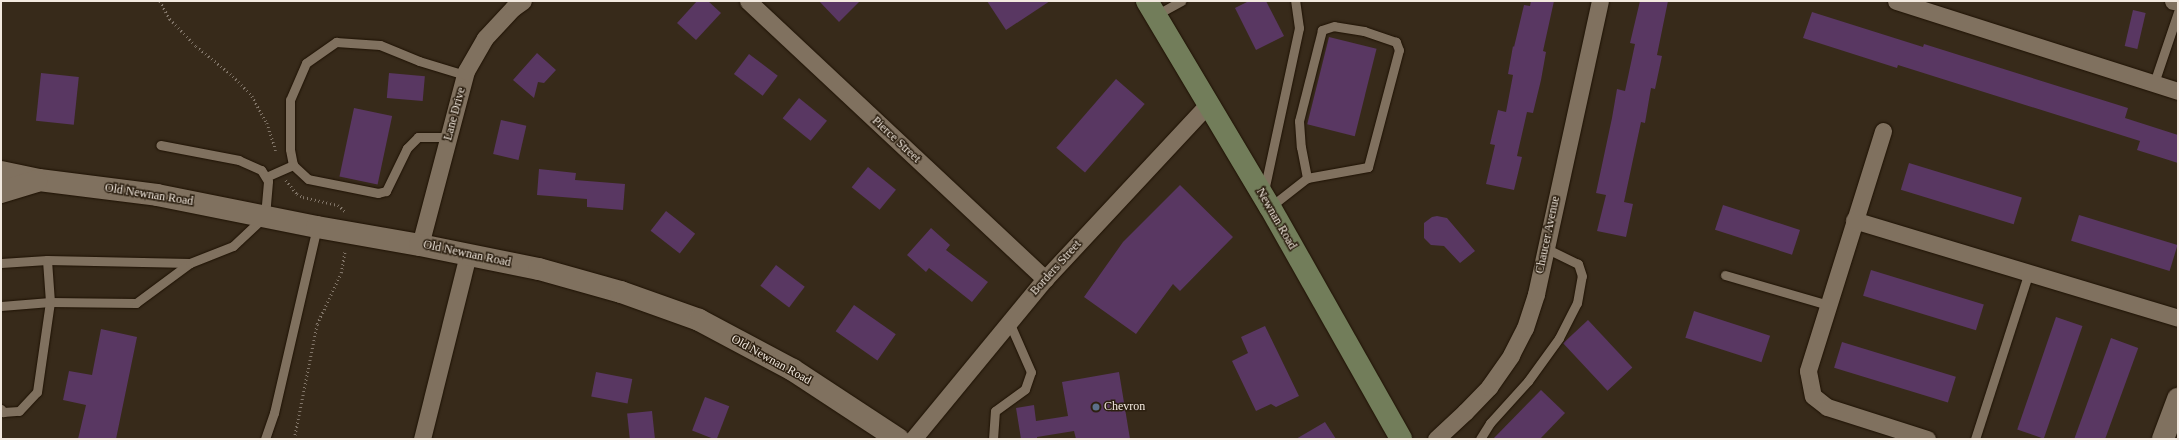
<!DOCTYPE html>
<html>
<head>
<meta charset="utf-8">
<style>
	body { margin:0 }
	#map { position:relative; width:2179px; height:440px; overflow:hidden; background:#372a1a; font-family:"Times New Roman",serif }
	div>[style] { position:absolute }
	[style*='--x'] { left:calc(var(--x)*1px); top:calc(var(--y)*1px); width:calc(var(--w)*1px); rotate:calc(var(--a)*1deg) }
	.building>* { inset:0; background:#593762; transform-origin:0 0 }
	.path>* { height:2.5px; margin-top:-1.25px; transform-origin:0; background:repeating-linear-gradient(90deg,#827669 0 1px,transparent 0 4px) }
	.roads { filter:drop-shadow(0 0 1px #1e1204) drop-shadow(0 0 1px #1e1204) }
	.service>* { height:9px; margin:-4.5px; padding:0 4.5px; transform-origin:4.5px; border-radius:4.5px; background:#80715f }
	.minor>* { height:17px; margin:-8.5px; padding:0 8.5px; transform-origin:8.5px; border-radius:8.5px; background:#80715f }
	.tertiary>* { height:22px; margin:-11px; padding:0 11px; transform-origin:11px; border-radius:11px; background:#80715f }
	.secondary>* { height:22px; margin:-11px; padding:0 11px; transform-origin:11px; border-radius:11px; background:#727d5a }
	.dots>* { width:11px; height:11px; translate:-50% -50%; box-sizing:border-box; border:2px solid #2d2011; border-radius:50% }
	span { translate:-50% -50%; white-space:nowrap; text-align:center; line-height:1.15; -webkit-text-stroke:3px #2d2011; paint-order:stroke }
	.street-label { font-size:12px; color:#f2e9df }
	.poi-label { font-size:12px; color:#f2e9df }
	.left { translate:0 -50%; text-align:left }
	.frame { position:absolute; inset:0; border:2px solid #f2e9df; pointer-events:none }
</style>
</head>
<body>
<div id="map">
	<div class="building">
		<div style="clip-path:polygon(697px 1px,708px 1px,721px 13px,696px 40px,677px 23px)"></div>
		<div style="clip-path:polygon(819px 1px,860px 1px,839px 22px)"></div>
		<div style="clip-path:polygon(987px 1px,1050px 1px,1006px 30px)"></div>
		<div style="clip-path:polygon(1249px 1px,1266px 1px,1284px 36px,1256px 50px,1235px 8px)"></div>
		<div style="clip-path:polygon(1531px 1px,1554px 1px,1543px 51px,1546px 52px,1541px 80px,1533px 113px,1527px 112px,1517px 156px,1522px 157px,1514px 190px,1486px 184px,1495px 145px,1490px 144px,1498px 110px,1506px 112px,1513px 75px,1508px 74px,1513px 46px,1514px 47px,1524px 5px,1530px 6px)"></div>
		<div style="clip-path:polygon(1640px 1px,1668px 1px,1657px 55px,1662px 56px,1655px 89px,1651px 88px,1645px 123px,1641px 122px,1624px 202px,1633px 204px,1626px 237px,1597px 231px,1606px 195px,1596px 193px,1612px 118px,1617px 89px,1625px 91px,1635px 44px,1630px 43px)"></div>
		<div style="left:2133px;top:10px;width:13px;height:37px;rotate:13deg"></div>
		<div style="clip-path:polygon(1812px 12px,1923px 47px,1924px 44px,2128px 108px,2125px 118px,2178px 135px,2178px 163px,2137px 150px,2140px 141px,1898px 65px,1897px 68px,1803px 38px)"></div>
		<div style="left:1329px;top:37px;width:49px;height:90px;rotate:14deg"></div>
		<div style="clip-path:polygon(537px 53px,556px 70px,544px 83px,538px 82px,534px 98px,513px 80px)"></div>
		<div style="left:749px;top:54px;width:36px;height:25px;rotate:37deg"></div>
		<div style="left:41px;top:73px;width:38px;height:48px;rotate:6deg"></div>
		<div style="left:389px;top:73px;width:36px;height:25px;rotate:5deg"></div>
		<div style="left:1116px;top:79px;width:38px;height:91px;rotate:41deg"></div>
		<div style="left:799px;top:98px;width:36px;height:26px;rotate:39deg"></div>
		<div style="left:354px;top:108px;width:39px;height:70px;rotate:12deg"></div>
		<div style="left:501px;top:120px;width:26px;height:35px;rotate:13deg"></div>
		<div style="left:1909px;top:163px;width:118px;height:28px;rotate:17deg"></div>
		<div style="left:868px;top:167px;width:36px;height:26px;rotate:39deg"></div>
		<div style="clip-path:polygon(539px 169px,576px 173px,575px 180px,625px 184px,623px 210px,587px 207px,587px 199px,537px 195px)"></div>
		<div style="clip-path:polygon(1180px 185px,1233px 237px,1180px 291px,1173px 284px,1136px 334px,1084px 297px,1123px 242px)"></div>
		<div style="left:1723px;top:205px;width:81px;height:26px;rotate:18deg"></div>
		<div style="left:666px;top:211px;width:37px;height:25px;rotate:38deg"></div>
		<div style="left:2079px;top:215px;width:103px;height:27px;rotate:17deg"></div>
		<div style="clip-path:polygon(1437px 216px,1447px 218px,1475px 251px,1460px 263px,1444px 246px,1431px 245px,1424px 238px,1424px 223px,1432px 217px)"></div>
		<div style="clip-path:polygon(931px 228px,950px 245px,946px 250px,988px 282px,972px 302px,929px 268px,926px 272px,907px 255px)"></div>
		<div style="left:776px;top:265px;width:36px;height:26px;rotate:37deg"></div>
		<div style="left:1871px;top:270px;width:118px;height:27px;rotate:17deg"></div>
		<div style="left:854px;top:305px;width:51px;height:32px;rotate:35deg"></div>
		<div style="left:1694px;top:311px;width:80px;height:28px;rotate:18deg"></div>
		<div style="left:2056px;top:317px;width:28px;height:119px;rotate:19deg"></div>
		<div style="left:1588px;top:320px;width:65px;height:34px;rotate:47deg"></div>
		<div style="clip-path:polygon(1265px 326px,1299px 396px,1276px 407px,1271px 404px,1256px 411px,1232px 361px,1248px 353px,1241px 337px)"></div>
		<div style="clip-path:polygon(101px 329px,137px 337px,116px 439px,78px 439px,86px 405px,63px 400px,69px 371px,92px 375px)"></div>
		<div style="left:2111px;top:338px;width:29px;height:107px;rotate:20deg"></div>
		<div style="left:1842px;top:342px;width:119px;height:27px;rotate:17deg"></div>
		<div style="left:596px;top:372px;width:37px;height:25px;rotate:11deg"></div>
		<div style="clip-path:polygon(1119px 372px,1130px 439px,1076px 439px,1074px 431px,1037px 437px,1037px 439px,1021px 439px,1016px 408px,1034px 405px,1036px 421px,1068px 416px,1062px 382px)"></div>
		<div style="clip-path:polygon(1541px 390px,1565px 413px,1540px 439px,1493px 439px)"></div>
		<div style="left:705px;top:397px;width:26px;height:36px;rotate:21deg"></div>
		<div style="left:652px;top:411px;width:28px;height:25px;rotate:84deg"></div>
		<div style="clip-path:polygon(1325px 422px,1336px 439px,1296px 439px)"></div>
	</div>
	<div class="path">
		<div style="--x:160;--y:1;--w:21;--a:61"></div>
		<div style="--x:170;--y:19;--w:37;--a:46"></div>
		<div style="--x:196;--y:46;--w:48;--a:39"></div>
		<div style="--x:233;--y:76;--w:28;--a:46"></div>
		<div style="--x:252;--y:96;--w:31;--a:61"></div>
		<div style="--x:267;--y:123;--w:29;--a:72"></div>
		<div style="--x:286;--y:180;--w:18;--a:52"></div>
		<div style="--x:297;--y:194;--w:7;--a:27"></div>
		<div style="--x:303;--y:197;--w:36;--a:13"></div>
		<div style="--x:338;--y:205;--w:11;--a:41"></div>
		<div style="--x:294;--y:439;--w:117;--a:-78.7"></div>
		<div style="--x:317;--y:324;--w:56;--a:-64.8"></div>
		<div style="--x:341;--y:273;--w:22;--a:-80"></div>
	</div>
	<div class="roads">
		<div class="service">
			<div style="--x:1156;--y:15;--w:29;--a:-29"></div>
			<div style="--x:2154;--y:83;--w:75;--a:-71.3"></div>
			<div style="--x:448;--y:137;--w:30;--a:180"></div>
			<div style="--x:418;--y:137;--w:16;--a:135"></div>
			<div style="--x:407;--y:148;--w:48;--a:116"></div>
			<div style="--x:386;--y:191;--w:8;--a:166"></div>
			<div style="--x:378;--y:193;--w:71;--a:-168.7"></div>
			<div style="--x:308;--y:179;--w:21;--a:-137"></div>
			<div style="--x:293;--y:165;--w:16;--a:-101"></div>
			<div style="--x:290;--y:149;--w:49;--a:-90"></div>
			<div style="--x:290;--y:100;--w:40;--a:-66.6"></div>
			<div style="--x:306;--y:63;--w:37;--a:-35"></div>
			<div style="--x:336;--y:42;--w:44;--a:3.9"></div>
			<div style="--x:380;--y:45;--w:42;--a:22.3"></div>
			<div style="--x:419;--y:61;--w:48;--a:16.9"></div>
			<div style="--x:266;--y:177;--w:30;--a:-24"></div>
			<div style="--x:1264;--y:191;--w:167;--a:-77.9"></div>
			<div style="--x:1299;--y:28;--w:27;--a:-98"></div>
			<div style="--x:1270;--y:207;--w:47;--a:-38.1"></div>
			<div style="--x:1307;--y:178;--w:62;--a:-10.2"></div>
			<div style="--x:1368;--y:167;--w:121;--a:-75.2"></div>
			<div style="--x:1399;--y:50;--w:9;--a:-111"></div>
			<div style="--x:1396;--y:42;--w:34;--a:-161"></div>
			<div style="--x:1364;--y:31;--w:30;--a:-171"></div>
			<div style="--x:1334;--y:26;--w:13;--a:162"></div>
			<div style="--x:1322;--y:30;--w:94;--a:104.2"></div>
			<div style="--x:1299;--y:121;--w:26;--a:86"></div>
			<div style="--x:1301;--y:147;--w:32;--a:79"></div>
			<div style="--x:1;--y:263;--w:46;--a:-3.7"></div>
			<div style="--x:47;--y:260;--w:143;--a:1.2"></div>
			<div style="--x:1725;--y:275;--w:107;--a:16.2"></div>
			<div style="--x:1;--y:306;--w:49;--a:-4.7"></div>
			<div style="--x:50;--y:302;--w:86;--a:0.7"></div>
			<div style="--x:136;--y:303;--w:67;--a:-36.5"></div>
			<div style="--x:190;--y:263;--w:46;--a:-21.6"></div>
			<div style="--x:233;--y:246;--w:44;--a:-43.2"></div>
			<div style="--x:265;--y:216;--w:35;--a:-85"></div>
			<div style="--x:268;--y:181;--w:13;--a:-122"></div>
			<div style="--x:261;--y:170;--w:24;--a:-156"></div>
			<div style="--x:239;--y:160;--w:80;--a:-169.2"></div>
			<div style="--x:1;--y:409;--w:4;--a:56"></div>
			<div style="--x:3;--y:412;--w:16;--a:-4"></div>
			<div style="--x:19;--y:411;--w:26;--a:-47"></div>
			<div style="--x:37;--y:392;--w:91;--a:-81.8"></div>
			<div style="--x:50;--y:302;--w:42;--a:-94.1"></div>
			<div style="--x:265;--y:439;--w:28;--a:-71"></div>
			<div style="--x:274;--y:413;--w:191;--a:-77"></div>
			<div style="--x:993;--y:439;--w:28;--a:-86"></div>
			<div style="--x:995;--y:411;--w:37;--a:-36"></div>
			<div style="--x:1025;--y:389;--w:18;--a:-71"></div>
			<div style="--x:1031;--y:372;--w:55;--a:-113.7"></div>
			<div style="--x:1480;--y:439;--w:19;--a:-58"></div>
			<div style="--x:1490;--y:423;--w:57;--a:-47.9"></div>
			<div style="--x:1528;--y:381;--w:53;--a:-54.2"></div>
			<div style="--x:1559;--y:338;--w:39;--a:-63"></div>
			<div style="--x:1577;--y:303;--w:27;--a:-80"></div>
			<div style="--x:1582;--y:276;--w:13;--a:-108"></div>
			<div style="--x:1578;--y:264;--w:37;--a:-154"></div>
			<div style="--x:1975;--y:439;--w:176;--a:-72.1"></div>
		</div>
		<div class="minor">
			<div style="--x:748;--y:1;--w:407;--a:43.1"></div>
			<div style="--x:1896;--y:1;--w:296;--a:17.7"></div>
			<div style="--x:2173;--y:1;--w:5;--a:11"></div>
			<div style="--x:1883;--y:131;--w:251;--a:107.4"></div>
			<div style="--x:1808;--y:371;--w:25;--a:79"></div>
			<div style="--x:1813;--y:396;--w:18;--a:38"></div>
			<div style="--x:1827;--y:407;--w:105;--a:17.7"></div>
			<div style="--x:1854;--y:220;--w:338;--a:16.8"></div>
			<div style="--x:420;--y:245;--w:180;--a:-75.2"></div>
			<div style="--x:466;--y:71;--w:38;--a:-60"></div>
			<div style="--x:485;--y:38;--w:41;--a:-47"></div>
			<div style="--x:513;--y:8;--w:12;--a:-35"></div>
			<div style="--x:422;--y:439;--w:190;--a:-76"></div>
			<div style="--x:913;--y:439;--w:207;--a:-50.5"></div>
			<div style="--x:1045;--y:279;--w:239;--a:-47"></div>
			<div style="--x:1436;--y:439;--w:40;--a:-43"></div>
			<div style="--x:1465;--y:412;--w:35;--a:-46"></div>
			<div style="--x:1489;--y:387;--w:39;--a:-55"></div>
			<div style="--x:1511;--y:355;--w:30;--a:-63"></div>
			<div style="--x:1525;--y:328;--w:36;--a:-72"></div>
			<div style="--x:1536;--y:294;--w:300;--a:-77.7"></div>
		</div>
		<div class="tertiary">
			<div style="--x:1;--y:172;--w:39;--a:12"></div>
			<div style="--x:39;--y:180;--w:119;--a:7.2"></div>
			<div style="--x:157;--y:195;--w:163;--a:11.3"></div>
			<div style="--x:317;--y:227;--w:105;--a:9.9"></div>
			<div style="--x:420;--y:245;--w:121;--a:11.4"></div>
			<div style="--x:539;--y:269;--w:85;--a:15.7"></div>
			<div style="--x:621;--y:292;--w:83;--a:19.7"></div>
			<div style="--x:699;--y:320;--w:106;--a:28"></div>
			<div style="--x:793;--y:370;--w:126;--a:33.3"></div>
			<div style="--x:1;--y:192;--w:37;--a:-17"></div>
			<div style="--x:2163;--y:439;--w:43;--a:-69.4"></div>
		</div>
		<div class="secondary">
			<div style="--x:1147;--y:1;--w:240;--a:59.2"></div>
			<div style="--x:1270;--y:207;--w:266;--a:60.5"></div>
		</div>
	</div>
	<div class="dots">
		<div style="left:1096px;top:407px;background:#5c6f8a"></div>
	</div>
	<div class="street-label">
		<span style="left:455px;top:114px;rotate:-75deg">Lane Drive</span>
		<span style="left:896px;top:140px;rotate:43deg">Pierce Street</span>
		<span style="left:149px;top:195px;rotate:9deg">Old Newnan Road</span>
		<span style="left:1276px;top:219px;rotate:60deg">Newnan Road</span>
		<span style="left:1548px;top:235px;rotate:-78deg">Chaucer Avenue</span>
		<span style="left:467px;top:254px;rotate:12deg">Old Newnan Road</span>
		<span style="left:1056px;top:268px;rotate:-48deg">Borders Street</span>
		<span style="left:771px;top:360px;rotate:29deg">Old Newnan Road</span>
	</div>
	<div class="poi-label">
		<span class="left" style="left:1104px;top:407px">Chevron</span>
	</div>
	<div class="frame"></div>
</div>
</body>
</html>
